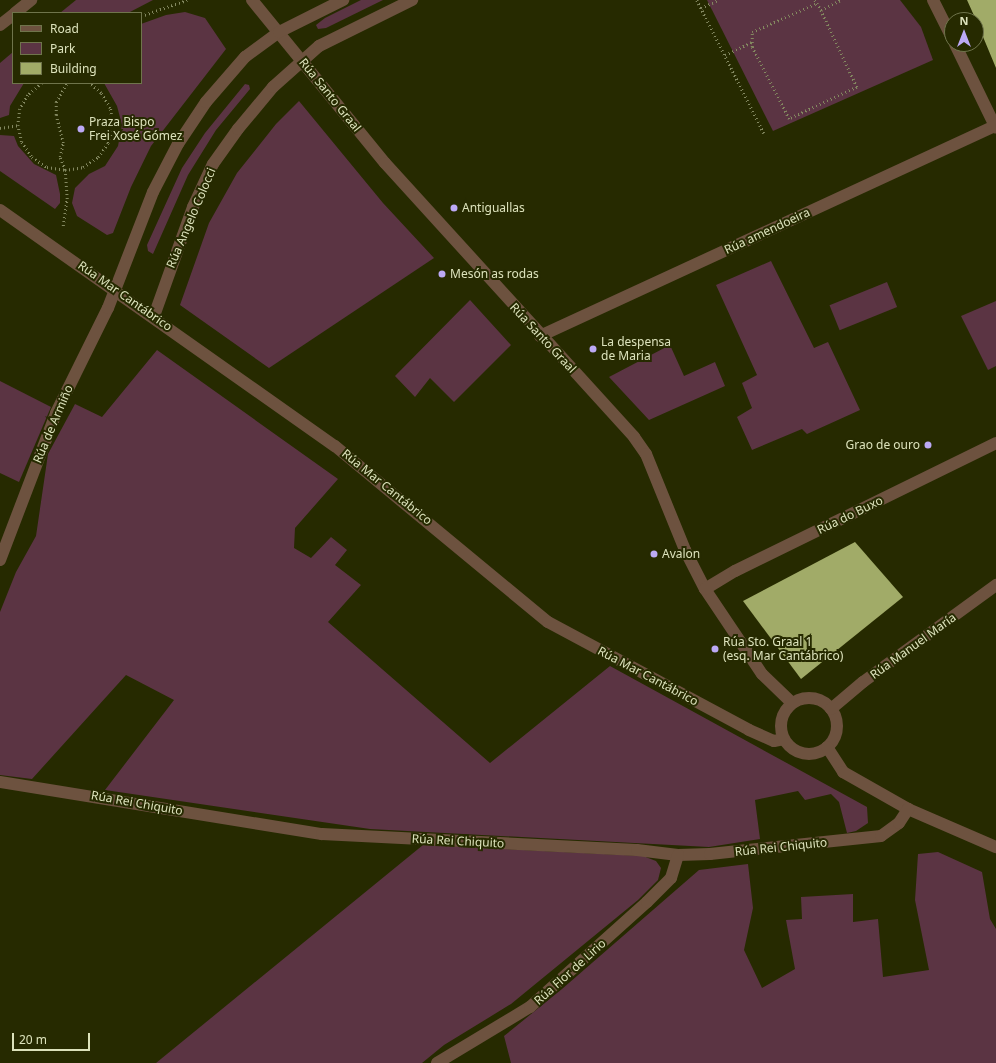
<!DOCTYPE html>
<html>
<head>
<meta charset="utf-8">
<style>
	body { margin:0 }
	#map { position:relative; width:996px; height:1063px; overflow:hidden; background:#262a00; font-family:"Noto Sans",sans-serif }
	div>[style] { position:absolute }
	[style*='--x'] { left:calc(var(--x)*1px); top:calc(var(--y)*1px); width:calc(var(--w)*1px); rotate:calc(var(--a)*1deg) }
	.green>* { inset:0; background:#5b3443; transform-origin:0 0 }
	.building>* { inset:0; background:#a1ab68 }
	.path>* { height:2.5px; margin-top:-1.25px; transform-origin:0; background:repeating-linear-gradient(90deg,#838860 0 1px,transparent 0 4px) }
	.street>* { height:12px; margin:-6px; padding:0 6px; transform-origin:6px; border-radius:6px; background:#6d523f }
	.street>.ring { margin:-6px; padding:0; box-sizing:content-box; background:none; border:12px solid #6d523f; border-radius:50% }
	.dots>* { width:11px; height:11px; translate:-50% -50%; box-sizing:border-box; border:2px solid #262a00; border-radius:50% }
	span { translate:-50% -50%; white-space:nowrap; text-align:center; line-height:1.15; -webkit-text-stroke:4px #262a00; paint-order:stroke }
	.street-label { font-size:12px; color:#dce2bb }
	.poi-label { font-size:12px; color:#dce2bb }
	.left { translate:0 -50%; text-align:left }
	.right { translate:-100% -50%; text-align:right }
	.legend { position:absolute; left:12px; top:12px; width:130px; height:72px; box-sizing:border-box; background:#262a00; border:1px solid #6f744b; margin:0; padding:5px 7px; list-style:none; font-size:12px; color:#dce2bb }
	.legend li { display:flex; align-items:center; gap:8px; height:20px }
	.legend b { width:20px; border:1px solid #6f744b }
	.north { position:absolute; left:944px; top:12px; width:40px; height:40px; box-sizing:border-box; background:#262a00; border:1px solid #6f744b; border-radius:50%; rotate:0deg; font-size:11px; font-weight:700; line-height:16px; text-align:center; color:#dce2bb }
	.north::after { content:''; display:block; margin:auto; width:14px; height:18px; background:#bca9f5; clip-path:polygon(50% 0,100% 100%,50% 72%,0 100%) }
	.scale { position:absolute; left:12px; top:1033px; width:78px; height:18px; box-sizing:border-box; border:2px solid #dce2bb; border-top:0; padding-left:5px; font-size:12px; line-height:14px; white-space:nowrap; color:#dce2bb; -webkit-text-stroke:3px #262a00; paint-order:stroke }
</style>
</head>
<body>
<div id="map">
	<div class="green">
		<div style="clip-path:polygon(76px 0,153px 0,128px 13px,60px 13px)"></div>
		<div style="clip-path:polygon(361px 0,383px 0,326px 28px,318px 29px,316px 25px,325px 18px)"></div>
		<div style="clip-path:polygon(707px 0,900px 0,921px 27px,933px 60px,773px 131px)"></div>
		<div style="clip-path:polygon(185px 12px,205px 18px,226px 49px,151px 146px,131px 187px,113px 233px,107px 235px,77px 216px,72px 203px,75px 188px,89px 174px,105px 166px,118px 146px,122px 125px,117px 106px,104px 83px,141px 83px,141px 24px,166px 15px)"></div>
		<div style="clip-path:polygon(13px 52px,13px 83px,24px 83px,10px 106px,9px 115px,0 118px,0 63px)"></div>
		<div style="clip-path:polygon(245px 84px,249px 85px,250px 89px,216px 130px,188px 175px,153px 254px,148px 251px,147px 245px,182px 168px,205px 133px)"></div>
		<div style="clip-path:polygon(299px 101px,383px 203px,434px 258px,269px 368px,180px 305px,209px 223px,237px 173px,276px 124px)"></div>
		<div style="clip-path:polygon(0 135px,14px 136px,18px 146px,34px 164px,56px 175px,60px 194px,60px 203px,55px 209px,0 171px)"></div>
		<div style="clip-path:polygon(771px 261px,814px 348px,828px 342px,860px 410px,807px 434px,802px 429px,752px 450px,737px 417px,752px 408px,742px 383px,757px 375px,716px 285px)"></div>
		<div style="left:887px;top:282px;width:27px;height:62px;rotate:68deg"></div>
		<div style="clip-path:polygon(470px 300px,511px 345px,454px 402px,430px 378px,415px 397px,395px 376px)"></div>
		<div style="clip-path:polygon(996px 301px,996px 366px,988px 370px,961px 316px)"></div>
		<div style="clip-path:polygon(670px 345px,684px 376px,715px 362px,725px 386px,649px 420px,609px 377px)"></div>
		<div style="clip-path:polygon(157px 350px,338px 479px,295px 528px,294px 548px,311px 558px,331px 537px,347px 550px,335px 565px,361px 585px,328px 622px,490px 763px,610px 666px,867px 807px,868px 823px,856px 831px,847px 833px,839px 802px,831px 794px,805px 800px,798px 791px,755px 800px,760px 839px,709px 847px,370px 829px,105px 790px,174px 700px,126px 675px,32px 779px,0 775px,0 612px,16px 572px,36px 536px,48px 454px,75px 404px,102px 417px)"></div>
		<div style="clip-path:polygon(0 381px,51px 407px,19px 482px,0 473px)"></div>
		<div style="clip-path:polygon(423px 845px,643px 856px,656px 861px,661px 868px,658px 880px,638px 900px,511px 1004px,444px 1045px,422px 1063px,156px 1063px)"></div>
		<div style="clip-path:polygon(938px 852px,982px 872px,990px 919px,996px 929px,996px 1063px,511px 1063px,504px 1036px,562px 989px,699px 870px,748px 864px,753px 908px,744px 950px,762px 988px,795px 969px,786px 920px,802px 919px,801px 897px,853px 894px,853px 922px,878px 919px,883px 977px,929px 970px,915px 900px,918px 854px)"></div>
	</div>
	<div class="building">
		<div style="clip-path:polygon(967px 0,996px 0,996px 68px,976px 20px)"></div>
		<div style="clip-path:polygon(855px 542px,903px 597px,801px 679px,743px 601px)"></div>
	</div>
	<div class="path">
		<div style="--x:697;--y:0;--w:149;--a:63.3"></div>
		<div style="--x:815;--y:0;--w:4;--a:56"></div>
		<div style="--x:817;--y:3;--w:8;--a:60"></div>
		<div style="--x:821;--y:10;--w:85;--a:64.9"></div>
		<div style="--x:857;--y:87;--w:75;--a:154.8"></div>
		<div style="--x:789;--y:119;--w:81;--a:-117.2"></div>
		<div style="--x:752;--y:47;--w:15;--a:-90"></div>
		<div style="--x:752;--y:32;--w:71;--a:-24"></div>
		<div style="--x:701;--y:8;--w:19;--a:-25"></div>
		<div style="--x:821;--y:10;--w:22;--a:-27"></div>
		<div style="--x:141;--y:16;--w:49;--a:-19.2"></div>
		<div style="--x:725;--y:55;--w:30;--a:-26"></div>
		<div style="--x:42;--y:83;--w:18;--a:139"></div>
		<div style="--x:28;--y:95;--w:16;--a:120"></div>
		<div style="--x:20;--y:109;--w:16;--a:97"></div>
		<div style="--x:18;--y:125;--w:17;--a:77"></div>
		<div style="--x:22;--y:142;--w:18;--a:56"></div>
		<div style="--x:32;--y:157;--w:18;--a:34"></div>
		<div style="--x:47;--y:167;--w:18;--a:9"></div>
		<div style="--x:65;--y:170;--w:18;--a:-9"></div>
		<div style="--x:83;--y:167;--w:18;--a:-34"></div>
		<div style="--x:98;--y:157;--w:17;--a:-54"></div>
		<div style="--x:108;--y:143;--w:18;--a:-74"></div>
		<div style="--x:113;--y:126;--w:18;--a:-99"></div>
		<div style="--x:110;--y:108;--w:17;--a:-121"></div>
		<div style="--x:101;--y:93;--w:16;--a:-140"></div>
		<div style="--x:0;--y:128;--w:18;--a:-9"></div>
		<div style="--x:63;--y:226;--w:27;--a:-82"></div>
		<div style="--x:67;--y:199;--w:29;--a:-94"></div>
		<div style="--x:65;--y:170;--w:14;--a:-111"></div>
		<div style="--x:60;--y:157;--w:14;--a:-78"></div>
		<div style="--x:63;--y:143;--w:29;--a:-104"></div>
		<div style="--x:56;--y:115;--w:13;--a:-90"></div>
		<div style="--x:56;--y:102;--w:22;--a:-60"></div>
	</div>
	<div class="street">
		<div style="--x:252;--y:0;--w:210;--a:50.8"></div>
		<div style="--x:385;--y:163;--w:370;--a:47.7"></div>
		<div style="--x:634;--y:437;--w:21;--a:55"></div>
		<div style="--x:646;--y:454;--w:104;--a:67.9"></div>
		<div style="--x:685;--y:550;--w:44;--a:62.9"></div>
		<div style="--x:705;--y:589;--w:102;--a:56.2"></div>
		<div style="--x:762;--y:674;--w:42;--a:44"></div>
		<div style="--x:933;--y:0;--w:42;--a:63.4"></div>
		<div style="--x:15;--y:13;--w:21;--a:-39"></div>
		<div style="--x:0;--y:25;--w:16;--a:-38"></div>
		<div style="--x:955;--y:44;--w:93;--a:64"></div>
		<div style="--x:0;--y:210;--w:410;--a:35.2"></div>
		<div style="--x:335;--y:446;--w:276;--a:39.6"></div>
		<div style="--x:548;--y:622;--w:228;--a:28.2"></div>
		<div style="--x:749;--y:730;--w:27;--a:24"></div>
		<div style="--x:774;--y:741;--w:10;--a:-11"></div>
		<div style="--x:154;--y:316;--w:116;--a:-70.3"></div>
		<div style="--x:193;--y:207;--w:47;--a:-65.1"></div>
		<div style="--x:213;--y:164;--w:43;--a:-54.5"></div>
		<div style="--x:238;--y:129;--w:55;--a:-50.2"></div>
		<div style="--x:273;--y:87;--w:62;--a:-41.7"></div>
		<div style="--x:319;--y:46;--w:104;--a:-26.3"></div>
		<div style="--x:540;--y:336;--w:501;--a:-24.78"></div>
		<div style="--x:0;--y:560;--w:157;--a:-69.1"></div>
		<div style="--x:56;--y:413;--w:117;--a:-63.7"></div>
		<div style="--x:108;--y:308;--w:124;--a:-68.8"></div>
		<div style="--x:153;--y:192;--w:54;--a:-62.5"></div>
		<div style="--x:178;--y:144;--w:50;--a:-56.3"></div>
		<div style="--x:206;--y:102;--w:60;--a:-49.1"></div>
		<div style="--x:245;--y:57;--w:42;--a:-36.3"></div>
		<div style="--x:279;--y:32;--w:72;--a:-26.6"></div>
		<div style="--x:705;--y:589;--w:35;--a:-31"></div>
		<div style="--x:735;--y:571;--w:291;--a:-26.1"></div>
		<div class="ring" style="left:781px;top:698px;width:44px;height:44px"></div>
		<div style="--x:831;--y:709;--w:42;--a:-40.2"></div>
		<div style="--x:863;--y:682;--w:165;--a:-36.1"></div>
		<div style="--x:827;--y:747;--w:30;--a:57"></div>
		<div style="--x:843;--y:772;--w:75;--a:29.6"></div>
		<div style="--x:908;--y:809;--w:96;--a:23.4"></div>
		<div style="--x:0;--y:782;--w:326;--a:9.2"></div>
		<div style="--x:322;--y:834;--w:315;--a:2.9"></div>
		<div style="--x:637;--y:850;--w:41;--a:7"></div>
		<div style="--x:678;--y:855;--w:32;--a:-2"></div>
		<div style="--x:710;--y:854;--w:172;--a:-6"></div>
		<div style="--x:881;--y:836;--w:22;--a:-36"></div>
		<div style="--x:899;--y:823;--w:17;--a:-57"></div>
		<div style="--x:437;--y:1063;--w:109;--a:-31.1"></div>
		<div style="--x:530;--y:1007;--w:157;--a:-41.9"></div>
		<div style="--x:647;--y:902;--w:34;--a:-45"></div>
		<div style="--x:671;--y:878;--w:24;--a:-73"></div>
	</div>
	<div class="dots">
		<div style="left:81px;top:129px;background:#bca9f5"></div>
		<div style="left:454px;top:208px;background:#bca9f5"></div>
		<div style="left:442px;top:274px;background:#bca9f5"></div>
		<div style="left:593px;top:349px;background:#bca9f5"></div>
		<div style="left:928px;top:445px;background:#bca9f5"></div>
		<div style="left:654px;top:554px;background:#bca9f5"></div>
		<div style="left:715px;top:649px;background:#bca9f5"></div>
	</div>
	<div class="street-label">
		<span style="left:330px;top:95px;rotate:51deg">Rúa Santo Graal</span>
		<span style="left:191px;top:218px;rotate:-67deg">Rúa Angelo Colocci</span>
		<span style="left:767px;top:231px;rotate:-25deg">Rúa amendoeira</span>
		<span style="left:125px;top:296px;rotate:35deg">Rúa Mar Cantábrico</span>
		<span style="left:543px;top:338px;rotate:47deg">Rúa Santo Graal</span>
		<span style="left:53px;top:424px;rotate:-67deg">Rúa de Armiño</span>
		<span style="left:387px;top:487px;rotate:39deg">Rúa Mar Cantábrico</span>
		<span style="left:850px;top:515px;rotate:-26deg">Rúa do Buxo</span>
		<span style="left:913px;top:646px;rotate:-36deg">Rúa Manuel María</span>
		<span style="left:648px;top:676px;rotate:28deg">Rúa Mar Cantábrico</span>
		<span style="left:137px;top:803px;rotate:10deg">Rúa Rei Chiquito</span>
		<span style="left:458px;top:841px;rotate:3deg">Rúa Rei Chiquito</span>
		<span style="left:781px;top:847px;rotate:-6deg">Rúa Rei Chiquito</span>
		<span style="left:570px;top:972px;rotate:-42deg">Rúa Flor de Lirio</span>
	</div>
	<div class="poi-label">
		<span class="left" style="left:89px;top:129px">Praza Bispo<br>Frei Xosé Gómez</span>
		<span class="left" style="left:462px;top:208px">Antiguallas</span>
		<span class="left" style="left:450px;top:274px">Mesón as rodas</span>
		<span class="left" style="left:601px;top:349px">La despensa<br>de Maria</span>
		<span class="right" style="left:920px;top:445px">Grao de ouro</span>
		<span class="left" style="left:662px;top:554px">Avalon</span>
		<span class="left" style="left:723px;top:649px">Rúa Sto. Graal 1<br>(esq. Mar Cantábrico)</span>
	</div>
	<ul class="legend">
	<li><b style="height:5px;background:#6d523f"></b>Road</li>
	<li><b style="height:11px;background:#5b3443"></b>Park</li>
	<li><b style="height:11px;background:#a1ab68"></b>Building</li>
	</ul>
	<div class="north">N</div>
	<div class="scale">20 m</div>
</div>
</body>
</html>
